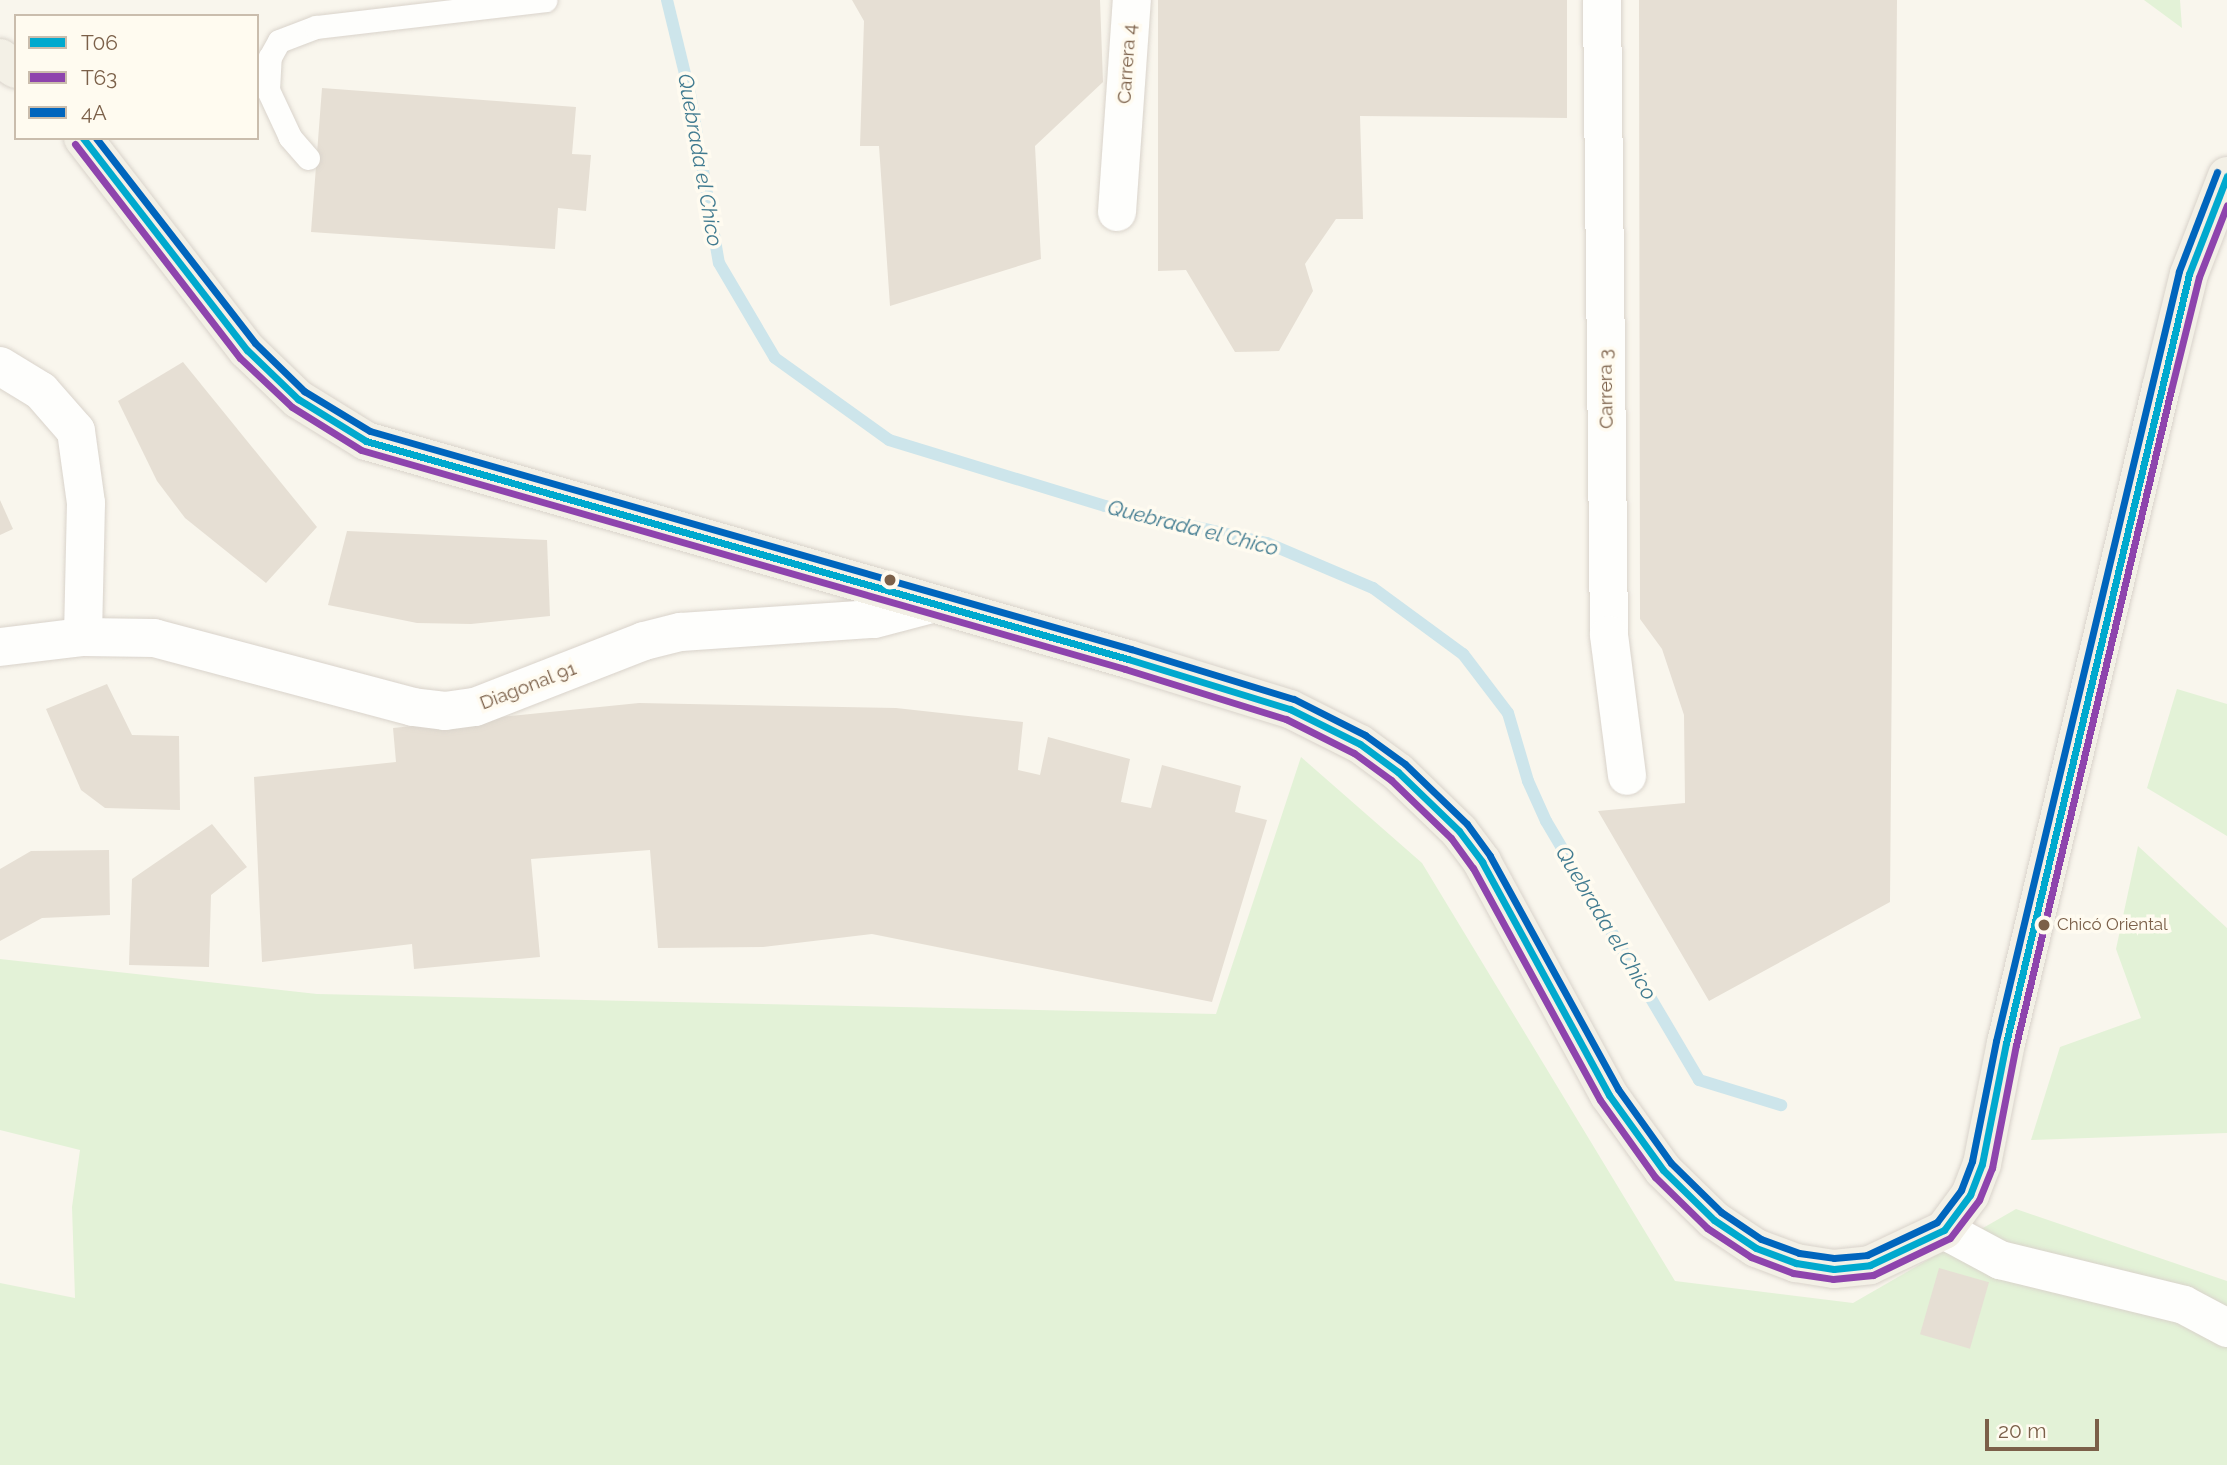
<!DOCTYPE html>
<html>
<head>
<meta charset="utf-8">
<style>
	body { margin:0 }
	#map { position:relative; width:2227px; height:1465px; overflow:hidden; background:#f9f6ed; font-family:Raleway,sans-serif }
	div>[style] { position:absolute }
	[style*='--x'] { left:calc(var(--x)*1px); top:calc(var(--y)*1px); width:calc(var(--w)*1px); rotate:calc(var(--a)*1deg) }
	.green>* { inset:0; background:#e3f2d7 }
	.stream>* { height:12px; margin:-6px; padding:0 6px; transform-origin:6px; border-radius:6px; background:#cde5eb }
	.building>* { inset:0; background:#e6dfd4; transform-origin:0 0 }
	.roads { filter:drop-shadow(0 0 2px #d9d3cb) drop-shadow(0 0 2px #d9d3cb) }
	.lane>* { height:23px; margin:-11.5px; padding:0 11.5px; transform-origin:11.5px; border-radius:11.5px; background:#fefefc }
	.street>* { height:38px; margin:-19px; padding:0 19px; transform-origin:19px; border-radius:19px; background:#fefefc }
	.primary>* { height:38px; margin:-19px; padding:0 19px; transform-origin:19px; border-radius:19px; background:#f3f0e6 }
	.bus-1>* { height:7px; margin:-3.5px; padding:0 3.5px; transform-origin:3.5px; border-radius:3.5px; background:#00a9ce }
	.bus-2>* { height:7px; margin:-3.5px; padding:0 3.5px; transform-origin:3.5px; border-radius:3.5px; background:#8e44ad }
	.bus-3>* { height:7px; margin:-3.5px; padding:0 3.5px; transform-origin:3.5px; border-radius:3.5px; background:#0065bd }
	.dots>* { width:19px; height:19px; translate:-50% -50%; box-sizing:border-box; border:4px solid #fffbf0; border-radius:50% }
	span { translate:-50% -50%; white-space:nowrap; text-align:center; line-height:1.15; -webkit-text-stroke:7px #fffbf0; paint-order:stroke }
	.bus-label { font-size:17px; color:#7b6049 }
	.left { translate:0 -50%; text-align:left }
	.street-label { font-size:19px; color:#7b6049 }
	.water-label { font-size:21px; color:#417b90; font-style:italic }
	.legend { position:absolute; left:14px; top:14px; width:245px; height:126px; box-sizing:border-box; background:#fffbf0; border:2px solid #cabdad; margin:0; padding:9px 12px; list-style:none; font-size:21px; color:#7b6049 }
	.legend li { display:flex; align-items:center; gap:14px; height:35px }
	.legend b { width:35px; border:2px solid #cabdad }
	.scale { position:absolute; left:1985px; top:1419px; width:114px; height:32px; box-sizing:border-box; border:4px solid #7b6049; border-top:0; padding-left:9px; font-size:21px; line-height:24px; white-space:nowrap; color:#7b6049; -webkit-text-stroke:5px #fffbf0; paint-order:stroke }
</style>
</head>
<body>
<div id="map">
	<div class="green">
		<div style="clip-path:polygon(2144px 0,2180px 0,2182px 28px)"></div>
		<div style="clip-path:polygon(2177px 689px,2227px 704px,2227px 836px,2147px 788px)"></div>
		<div style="clip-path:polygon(1301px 757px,1422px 863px,1675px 1281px,1853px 1303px,2016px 1209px,2227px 1281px,2227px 1465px,0 1465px,0 1283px,75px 1298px,72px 1207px,80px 1150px,0 1130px,0 959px,317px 994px,1216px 1014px)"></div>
		<div style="clip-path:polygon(2138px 846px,2227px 928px,2227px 1133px,2031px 1140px,2060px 1047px,2141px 1018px,2116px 949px)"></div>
	</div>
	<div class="stream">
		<div style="--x:667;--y:0;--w:97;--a:76.3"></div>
		<div style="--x:690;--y:94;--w:171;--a:80.3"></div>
		<div style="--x:719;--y:263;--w:110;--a:59.5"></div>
		<div style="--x:775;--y:358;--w:140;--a:35.7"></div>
		<div style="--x:889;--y:440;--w:226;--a:17"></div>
		<div style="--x:1105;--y:506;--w:166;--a:12.9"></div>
		<div style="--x:1267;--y:543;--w:115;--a:23"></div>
		<div style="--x:1373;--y:588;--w:112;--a:36.3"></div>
		<div style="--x:1463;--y:654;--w:74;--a:52.7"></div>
		<div style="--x:1508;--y:713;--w:71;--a:73.6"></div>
		<div style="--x:1528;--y:781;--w:44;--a:65.8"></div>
		<div style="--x:1546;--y:821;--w:301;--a:59.4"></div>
		<div style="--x:1699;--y:1080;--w:86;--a:17"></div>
	</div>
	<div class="building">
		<div style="clip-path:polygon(852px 0,1100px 0,1103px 82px,1035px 146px,1041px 259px,890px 306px,879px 146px,860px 146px,864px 21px)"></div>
		<div style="clip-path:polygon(1158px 0,1567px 0,1567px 118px,1360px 116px,1363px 219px,1336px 219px,1305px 264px,1313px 291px,1279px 351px,1235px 352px,1186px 270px,1158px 271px)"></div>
		<div style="clip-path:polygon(1639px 0,1897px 0,1890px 902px,1709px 1001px,1598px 811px,1685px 803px,1684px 715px,1662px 649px,1640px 619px)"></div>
		<div style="clip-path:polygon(322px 88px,576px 107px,572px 154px,591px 155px,586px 211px,558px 208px,555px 249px,311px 232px)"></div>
		<div style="clip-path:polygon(183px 362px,317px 527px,266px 583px,185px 518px,157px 481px,118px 401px)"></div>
		<div style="clip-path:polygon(0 500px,13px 529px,0 535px)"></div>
		<div style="clip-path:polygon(347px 531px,547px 540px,550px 616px,471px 624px,417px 623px,328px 605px)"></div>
		<div style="clip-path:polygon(107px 684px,132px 735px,179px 736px,180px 810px,105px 808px,81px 790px,46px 709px)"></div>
		<div style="clip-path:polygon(639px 703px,896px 708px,1023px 722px,1018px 770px,1040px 775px,1048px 737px,1130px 759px,1121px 802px,1151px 808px,1162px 765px,1241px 786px,1235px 812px,1267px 820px,1212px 1002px,872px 934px,763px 947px,658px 948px,650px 850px,531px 859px,540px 957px,414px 969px,412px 944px,262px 962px,254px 777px,396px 762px,393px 728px)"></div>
		<div style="clip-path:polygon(212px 824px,247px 867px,211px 895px,209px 967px,129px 965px,132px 879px)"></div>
		<div style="clip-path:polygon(109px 850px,110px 915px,42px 918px,0 941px,0 869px,31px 851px)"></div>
		<div style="left:1939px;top:1268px;width:52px;height:69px;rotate:16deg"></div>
	</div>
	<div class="roads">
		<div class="lane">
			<div style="--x:308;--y:158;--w:28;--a:-131"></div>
			<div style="--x:290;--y:137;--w:52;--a:-115.1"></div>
			<div style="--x:268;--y:90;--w:33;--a:-87"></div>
			<div style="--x:270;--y:57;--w:18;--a:-61"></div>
			<div style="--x:279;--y:41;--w:40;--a:-21"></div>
			<div style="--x:316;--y:27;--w:231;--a:-6.7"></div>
		</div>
		<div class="street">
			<div style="--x:1602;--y:0;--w:635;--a:89.37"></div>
			<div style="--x:1609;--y:635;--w:142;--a:82.7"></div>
			<div style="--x:1117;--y:212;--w:213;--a:-86"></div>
			<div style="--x:0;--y:366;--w:48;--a:31.4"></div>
			<div style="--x:41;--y:391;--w:53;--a:48.8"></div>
			<div style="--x:76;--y:431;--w:73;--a:82.1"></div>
			<div style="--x:86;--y:503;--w:134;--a:91.3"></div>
			<div style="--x:0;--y:647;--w:84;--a:-6.9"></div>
			<div style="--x:83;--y:637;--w:71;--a:0.8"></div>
			<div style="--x:154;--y:638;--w:268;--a:14.9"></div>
			<div style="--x:413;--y:707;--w:32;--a:7"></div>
			<div style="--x:445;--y:711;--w:30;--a:-8"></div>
			<div style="--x:475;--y:707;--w:181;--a:-21.3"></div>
			<div style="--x:644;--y:641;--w:38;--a:-14"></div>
			<div style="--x:681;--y:632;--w:193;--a:-3.9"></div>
			<div style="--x:874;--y:619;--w:59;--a:-14.7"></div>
			<div style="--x:1944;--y:1230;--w:64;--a:28.2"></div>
			<div style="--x:2000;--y:1260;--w:189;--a:13.7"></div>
			<div style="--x:2184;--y:1305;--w:49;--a:28.1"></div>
		</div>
		<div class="primary">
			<div style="--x:0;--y:58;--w:19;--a:35"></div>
			<div style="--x:83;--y:138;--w:268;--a:52.3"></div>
			<div style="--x:247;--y:350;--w:71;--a:43.9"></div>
			<div style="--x:298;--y:399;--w:80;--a:31.7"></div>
			<div style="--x:366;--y:441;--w:793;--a:15.97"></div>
			<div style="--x:1128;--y:659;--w:170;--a:17.2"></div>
			<div style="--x:1290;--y:709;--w:78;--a:26.6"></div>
			<div style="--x:1360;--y:744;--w:47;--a:36.4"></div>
			<div style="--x:1398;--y:772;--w:85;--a:44"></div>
			<div style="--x:1459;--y:831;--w:39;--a:53"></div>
			<div style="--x:1482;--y:862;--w:265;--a:61.4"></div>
			<div style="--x:1609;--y:1095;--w:92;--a:54.2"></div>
			<div style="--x:1663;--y:1170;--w:71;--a:44.4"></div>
			<div style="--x:1714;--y:1220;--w:50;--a:33.7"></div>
			<div style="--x:1756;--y:1248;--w:43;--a:20.6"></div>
			<div style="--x:1796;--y:1263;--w:38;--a:9"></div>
			<div style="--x:1834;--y:1269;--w:36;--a:-6"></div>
			<div style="--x:1870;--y:1265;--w:82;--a:-25.3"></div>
			<div style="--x:1944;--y:1230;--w:44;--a:-53.4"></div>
			<div style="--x:1970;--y:1195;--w:33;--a:-69"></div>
			<div style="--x:1982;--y:1164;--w:123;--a:-78.8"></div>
			<div style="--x:2006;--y:1043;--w:673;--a:-76.69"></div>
			<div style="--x:2161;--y:388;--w:117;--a:-76.2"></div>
			<div style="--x:2189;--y:274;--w:105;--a:-68.8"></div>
		</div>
	</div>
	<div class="bus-1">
		<div style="--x:83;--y:138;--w:268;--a:52.3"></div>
		<div style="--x:247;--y:350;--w:71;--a:43.9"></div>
		<div style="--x:298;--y:399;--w:80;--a:31.7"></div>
		<div style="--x:366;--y:441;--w:793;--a:15.97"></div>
		<div style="--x:1128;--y:659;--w:170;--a:17.2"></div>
		<div style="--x:1290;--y:709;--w:78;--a:26.6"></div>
		<div style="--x:1360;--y:744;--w:47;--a:36.4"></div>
		<div style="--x:1398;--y:772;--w:85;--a:44"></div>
		<div style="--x:1459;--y:831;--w:39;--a:53"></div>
		<div style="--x:1482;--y:862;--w:265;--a:61.4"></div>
		<div style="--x:1609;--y:1095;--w:92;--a:54.2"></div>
		<div style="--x:1663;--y:1170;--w:71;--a:44.4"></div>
		<div style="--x:1714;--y:1220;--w:50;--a:33.7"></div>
		<div style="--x:1756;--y:1248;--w:43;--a:20.6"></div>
		<div style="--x:1796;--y:1263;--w:38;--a:9"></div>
		<div style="--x:1834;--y:1269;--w:36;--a:-6"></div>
		<div style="--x:1870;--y:1265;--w:82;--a:-25.3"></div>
		<div style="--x:1944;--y:1230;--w:44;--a:-53.4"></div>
		<div style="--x:1970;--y:1195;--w:33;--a:-69"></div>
		<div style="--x:1982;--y:1164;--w:123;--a:-78.8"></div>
		<div style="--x:2006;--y:1043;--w:790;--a:-76.61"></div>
		<div style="--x:2189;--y:274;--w:105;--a:-68.8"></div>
	</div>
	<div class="bus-2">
		<div style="--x:75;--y:144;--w:270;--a:52.4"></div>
		<div style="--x:240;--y:358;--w:71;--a:43.3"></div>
		<div style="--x:292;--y:407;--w:81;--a:31.9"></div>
		<div style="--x:361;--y:450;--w:795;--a:15.99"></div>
		<div style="--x:1125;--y:669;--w:169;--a:17.3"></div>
		<div style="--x:1286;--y:719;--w:76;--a:26.6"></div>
		<div style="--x:1354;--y:753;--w:46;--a:36.1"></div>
		<div style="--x:1391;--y:780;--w:83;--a:44"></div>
		<div style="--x:1451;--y:838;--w:37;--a:54"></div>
		<div style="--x:1473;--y:868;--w:264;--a:61.3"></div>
		<div style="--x:1600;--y:1100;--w:95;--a:54.5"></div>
		<div style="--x:1655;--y:1177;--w:73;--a:44.4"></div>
		<div style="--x:1707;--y:1228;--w:53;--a:33.4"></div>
		<div style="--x:1751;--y:1257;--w:45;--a:20.9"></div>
		<div style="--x:1793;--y:1273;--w:40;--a:8.5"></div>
		<div style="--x:1833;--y:1279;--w:40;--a:-5.7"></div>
		<div style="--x:1873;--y:1275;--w:85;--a:-25.7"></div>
		<div style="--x:1950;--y:1238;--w:48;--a:-52.7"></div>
		<div style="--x:1979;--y:1200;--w:35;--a:-68"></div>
		<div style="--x:1992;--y:1168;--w:125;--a:-79"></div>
		<div style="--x:2016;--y:1045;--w:673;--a:-76.69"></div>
		<div style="--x:2171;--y:390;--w:116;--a:-76.1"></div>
		<div style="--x:2199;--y:277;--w:77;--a:-68.7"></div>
	</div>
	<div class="bus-3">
		<div style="--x:96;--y:138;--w:259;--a:52.2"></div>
		<div style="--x:255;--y:343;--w:69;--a:44.4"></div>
		<div style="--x:304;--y:391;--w:77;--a:31.2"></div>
		<div style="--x:370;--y:431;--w:792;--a:15.99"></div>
		<div style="--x:1131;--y:649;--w:170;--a:17.1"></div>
		<div style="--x:1294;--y:699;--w:80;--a:26.9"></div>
		<div style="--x:1365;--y:735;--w:49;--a:35.9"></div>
		<div style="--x:1405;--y:764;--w:86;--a:44.1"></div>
		<div style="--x:1467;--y:824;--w:39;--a:54"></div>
		<div style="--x:1490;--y:856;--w:266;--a:61.2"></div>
		<div style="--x:1618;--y:1089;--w:91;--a:54.4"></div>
		<div style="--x:1671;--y:1163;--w:70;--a:44.4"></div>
		<div style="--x:1721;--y:1212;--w:48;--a:34"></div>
		<div style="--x:1761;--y:1239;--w:40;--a:20.2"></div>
		<div style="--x:1799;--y:1253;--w:35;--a:8"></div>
		<div style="--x:1834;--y:1258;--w:33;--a:-5"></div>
		<div style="--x:1867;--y:1255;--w:77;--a:-25.2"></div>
		<div style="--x:1937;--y:1222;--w:40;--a:-53"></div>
		<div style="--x:1961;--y:1190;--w:31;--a:-69"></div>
		<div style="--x:1972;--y:1161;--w:122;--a:-78.7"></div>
		<div style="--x:1996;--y:1041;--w:791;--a:-76.63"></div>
		<div style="--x:2179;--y:271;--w:106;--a:-69"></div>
	</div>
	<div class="dots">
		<div style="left:890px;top:580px;background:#7b6049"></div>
		<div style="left:2044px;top:925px;background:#7b6049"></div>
	</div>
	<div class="bus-label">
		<span class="left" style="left:2057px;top:925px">Chicó Oriental</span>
	</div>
	<div class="street-label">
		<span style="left:1127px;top:64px;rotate:-86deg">Carrera 4</span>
		<span style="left:1606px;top:389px;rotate:-91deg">Carrera 3</span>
		<span style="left:528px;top:686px;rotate:-21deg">Diagonal 91</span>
	</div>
	<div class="water-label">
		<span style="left:700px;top:160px;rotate:80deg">Quebrada el Chico</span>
		<span style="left:1193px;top:528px;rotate:14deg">Quebrada el Chico</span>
		<span style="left:1606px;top:923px;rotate:59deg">Quebrada el Chico</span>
	</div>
	<ul class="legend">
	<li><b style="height:9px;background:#00a9ce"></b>T06</li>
	<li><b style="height:9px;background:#8e44ad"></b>T63</li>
	<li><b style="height:9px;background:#0065bd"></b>4A</li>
	</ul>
	<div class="scale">20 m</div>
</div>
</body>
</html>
